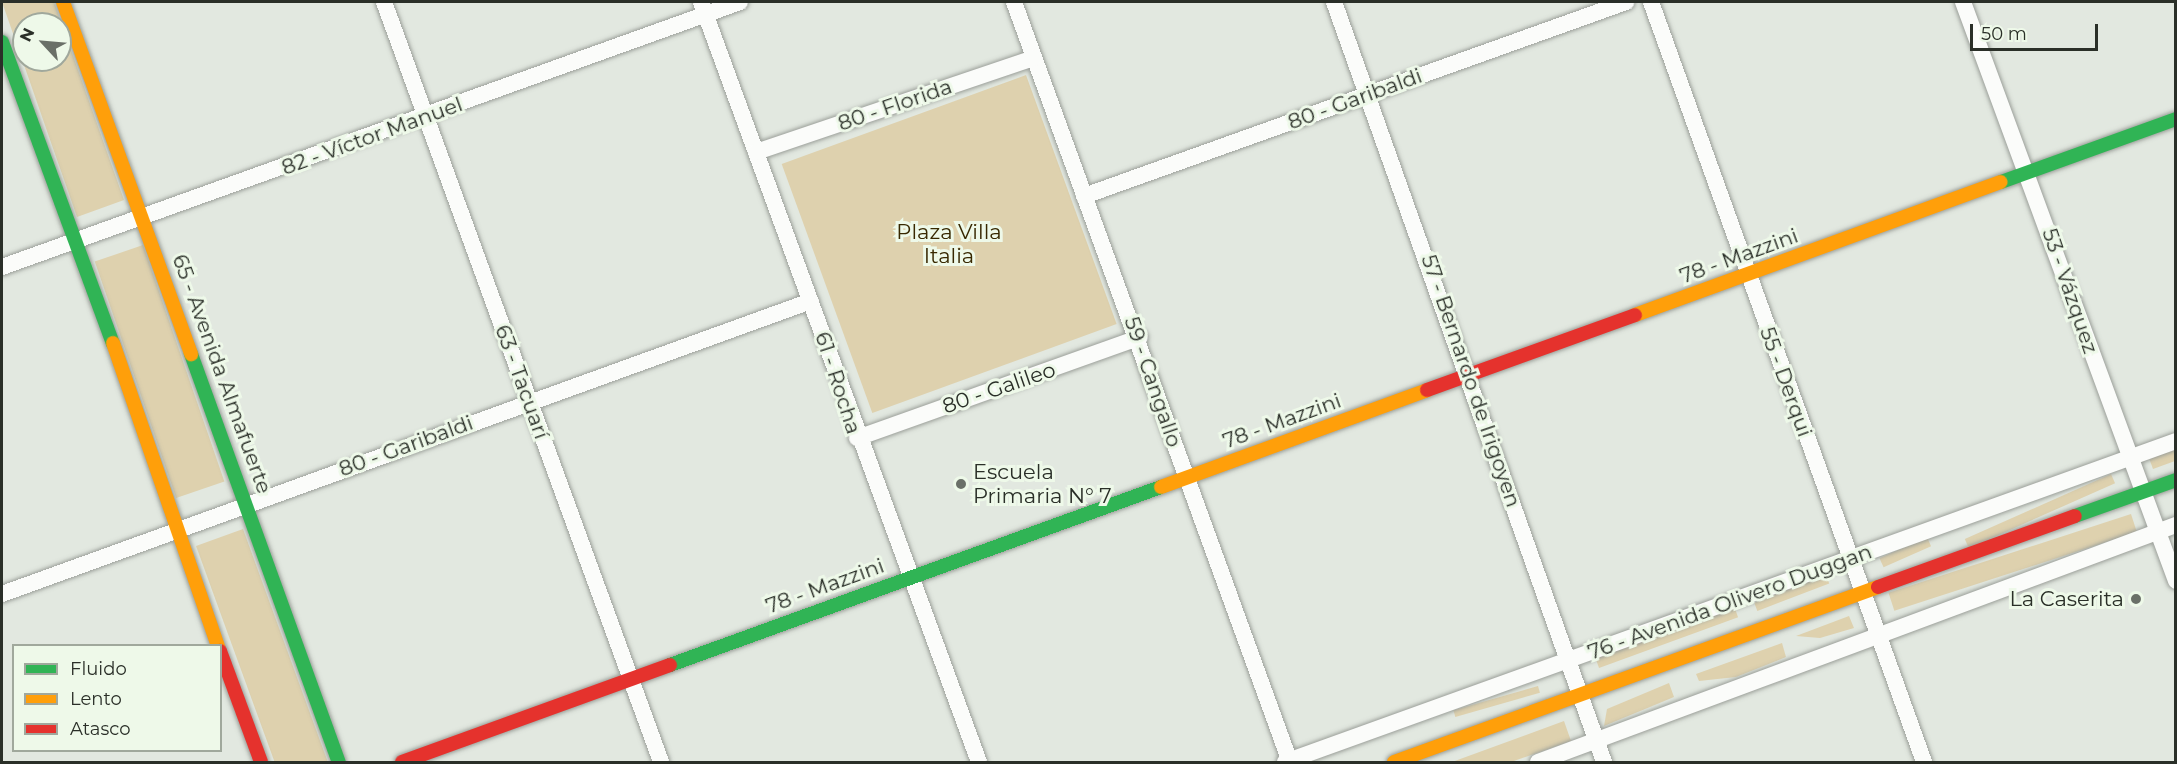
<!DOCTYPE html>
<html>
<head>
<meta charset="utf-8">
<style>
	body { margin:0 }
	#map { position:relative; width:2177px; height:764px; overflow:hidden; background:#e2e8e0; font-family:Montserrat,sans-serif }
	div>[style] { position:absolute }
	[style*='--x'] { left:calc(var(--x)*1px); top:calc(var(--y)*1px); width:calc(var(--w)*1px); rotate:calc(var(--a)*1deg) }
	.green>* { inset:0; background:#ded1ae; transform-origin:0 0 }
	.roads { filter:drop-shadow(0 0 2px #9b9f99) drop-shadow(0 0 2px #9b9f99) }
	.street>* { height:16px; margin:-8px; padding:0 8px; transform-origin:8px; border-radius:8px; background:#fbfcfa }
	.fast>* { height:14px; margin:-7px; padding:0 7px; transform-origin:7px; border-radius:7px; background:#30b455 }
	.slow>* { height:14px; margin:-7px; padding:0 7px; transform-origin:7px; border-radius:7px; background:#ff9f0a }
	.jam>* { height:14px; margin:-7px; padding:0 7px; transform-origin:7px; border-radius:7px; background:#e5322d }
	.dots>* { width:16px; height:16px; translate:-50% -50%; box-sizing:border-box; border:3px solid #eef9e9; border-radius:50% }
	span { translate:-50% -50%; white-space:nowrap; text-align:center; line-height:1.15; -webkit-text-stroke:6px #eef9e9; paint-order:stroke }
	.street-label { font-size:21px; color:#2a2f28 }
	.park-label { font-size:21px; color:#382800 }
	.poi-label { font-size:21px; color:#2a2f28 }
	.left { translate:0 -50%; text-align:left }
	.right { translate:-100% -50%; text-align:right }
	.frame { position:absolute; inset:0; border:3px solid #2a2f28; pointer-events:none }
	.legend { position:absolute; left:12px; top:644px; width:210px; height:108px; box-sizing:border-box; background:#eef9e9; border:2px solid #a0a89c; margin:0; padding:8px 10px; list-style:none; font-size:18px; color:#2a2f28 }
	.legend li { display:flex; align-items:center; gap:12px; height:30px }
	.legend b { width:30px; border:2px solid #a0a89c }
	.north { position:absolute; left:12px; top:12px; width:60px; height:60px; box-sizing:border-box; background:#eef9e9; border:2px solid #a0a89c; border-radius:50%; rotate:296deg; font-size:16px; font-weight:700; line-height:24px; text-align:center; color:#2a2f28 }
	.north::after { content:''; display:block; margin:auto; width:21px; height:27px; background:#6a7068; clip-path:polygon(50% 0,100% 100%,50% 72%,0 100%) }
	.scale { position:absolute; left:1970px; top:24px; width:128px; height:27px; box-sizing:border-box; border:3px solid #2a2f28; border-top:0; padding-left:8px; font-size:18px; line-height:21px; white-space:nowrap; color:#2a2f28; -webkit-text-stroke:4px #eef9e9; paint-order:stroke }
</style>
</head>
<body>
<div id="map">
	<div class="green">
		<div style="clip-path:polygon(evenodd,2px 2px,54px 2px,124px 200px,77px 217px,2px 2px,24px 24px,60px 24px,60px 60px,24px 60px,24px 24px)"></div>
		<div style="left:1026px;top:75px;width:265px;height:260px;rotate:70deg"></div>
		<div style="left:143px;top:245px;width:250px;height:51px;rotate:71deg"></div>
		<div style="clip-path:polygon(2175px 448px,2175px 461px,2153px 469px,2149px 458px)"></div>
		<div style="left:2111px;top:474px;width:10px;height:160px;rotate:66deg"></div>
		<div style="left:2131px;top:514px;width:19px;height:255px;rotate:72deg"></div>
		<div style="left:243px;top:529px;width:247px;height:50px;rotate:70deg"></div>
		<div style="left:1927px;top:537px;width:10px;height:52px;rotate:66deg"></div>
		<div style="left:1826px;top:575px;width:9px;height:77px;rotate:69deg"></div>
		<div style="left:1734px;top:606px;width:12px;height:148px;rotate:70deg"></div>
		<div style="clip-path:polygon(1849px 616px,1854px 628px,1820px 638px,1796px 636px)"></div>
		<div style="clip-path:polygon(1782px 643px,1786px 657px,1736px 677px,1699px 681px,1696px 674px)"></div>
		<div style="clip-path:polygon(1669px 683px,1674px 697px,1604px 726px,1607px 709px)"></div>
		<div style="left:1538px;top:686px;width:7px;height:88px;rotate:74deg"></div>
		<div style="clip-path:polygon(1564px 721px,1571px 741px,1511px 762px,1452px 762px)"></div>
	</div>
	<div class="roads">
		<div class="street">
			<div style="--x:384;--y:2;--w:809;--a:69.97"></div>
			<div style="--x:701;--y:2;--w:809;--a:69.91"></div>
			<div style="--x:1014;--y:2;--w:809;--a:70.04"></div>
			<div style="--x:1334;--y:2;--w:807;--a:70.44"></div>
			<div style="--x:1651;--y:2;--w:808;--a:70.24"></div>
			<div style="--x:1963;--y:2;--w:617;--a:69.8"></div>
			<div style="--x:756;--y:152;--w:293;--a:-18.7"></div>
			<div style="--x:1084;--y:196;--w:576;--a:-19.69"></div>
			<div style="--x:2;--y:267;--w:784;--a:-19.75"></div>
			<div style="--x:857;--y:438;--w:300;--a:-19.6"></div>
			<div style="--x:2;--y:594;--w:860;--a:-19.91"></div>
			<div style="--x:1285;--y:762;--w:947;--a:-19.81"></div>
			<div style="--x:1538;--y:762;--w:681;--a:-20.38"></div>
		</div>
		<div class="fast">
			<div style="--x:2;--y:42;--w:321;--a:69.8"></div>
			<div style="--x:2001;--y:182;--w:186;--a:-19.8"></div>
			<div style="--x:191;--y:354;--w:434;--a:70.1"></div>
			<div style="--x:2075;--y:516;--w:107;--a:-19.6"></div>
			<div style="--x:670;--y:665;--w:522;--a:-19.93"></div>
		</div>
		<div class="slow">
			<div style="--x:63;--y:2;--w:375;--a:70"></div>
			<div style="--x:1635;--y:315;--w:389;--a:-20"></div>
			<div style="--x:113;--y:343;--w:321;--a:70.9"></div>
			<div style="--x:1161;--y:487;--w:283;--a:-20"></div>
			<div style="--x:1394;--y:762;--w:515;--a:-19.88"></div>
		</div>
		<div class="jam">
			<div style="--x:1427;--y:390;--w:221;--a:-19.8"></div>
			<div style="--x:1878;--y:587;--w:209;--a:-19.8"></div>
			<div style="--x:220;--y:651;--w:118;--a:69.7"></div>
			<div style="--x:402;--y:762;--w:285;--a:-19.9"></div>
		</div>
	</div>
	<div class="dots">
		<div style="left:961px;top:484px;background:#6a7068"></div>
		<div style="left:2136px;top:599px;background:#6a7068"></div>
	</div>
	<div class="street-label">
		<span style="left:1355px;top:99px;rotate:-20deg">80 - Garibaldi</span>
		<span style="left:895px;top:105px;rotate:-19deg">80 - Florida</span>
		<span style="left:372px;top:136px;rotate:-20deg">82 - Víctor Manuel</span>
		<span style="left:1739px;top:256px;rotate:-20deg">78 - Mazzini</span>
		<span style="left:2070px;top:291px;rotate:71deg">53 - Vázquez</span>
		<span style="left:222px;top:374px;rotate:70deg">65 - Avenida Almafuerte</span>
		<span style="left:1471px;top:381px;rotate:71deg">57 - Bernardo de Irigoyen</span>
		<span style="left:522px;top:382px;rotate:70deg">63 - Tacuarí</span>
		<span style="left:1153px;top:382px;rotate:71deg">59 - Cangallo</span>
		<span style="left:1786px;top:382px;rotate:70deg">55 - Derqui</span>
		<span style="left:838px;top:383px;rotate:72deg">61 - Rocha</span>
		<span style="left:999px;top:388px;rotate:-19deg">80 - Galileo</span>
		<span style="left:1282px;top:421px;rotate:-20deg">78 - Mazzini</span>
		<span style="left:406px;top:446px;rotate:-20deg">80 - Garibaldi</span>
		<span style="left:825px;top:586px;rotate:-20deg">78 - Mazzini</span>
		<span style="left:1730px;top:602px;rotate:-20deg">76 - Avenida Olivero Duggan</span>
	</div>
	<div class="park-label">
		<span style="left:949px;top:244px">Plaza Villa<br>Italia</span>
	</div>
	<div class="poi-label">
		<span class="left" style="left:973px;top:484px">Escuela<br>Primaria N° 7</span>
		<span class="right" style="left:2124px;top:599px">La Caserita</span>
	</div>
	<div class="frame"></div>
	<ul class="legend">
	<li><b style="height:8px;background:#30b455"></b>Fluido</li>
	<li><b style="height:8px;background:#ff9f0a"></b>Lento</li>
	<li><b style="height:8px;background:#e5322d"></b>Atasco</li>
	</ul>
	<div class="north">N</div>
	<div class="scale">50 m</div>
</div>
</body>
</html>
